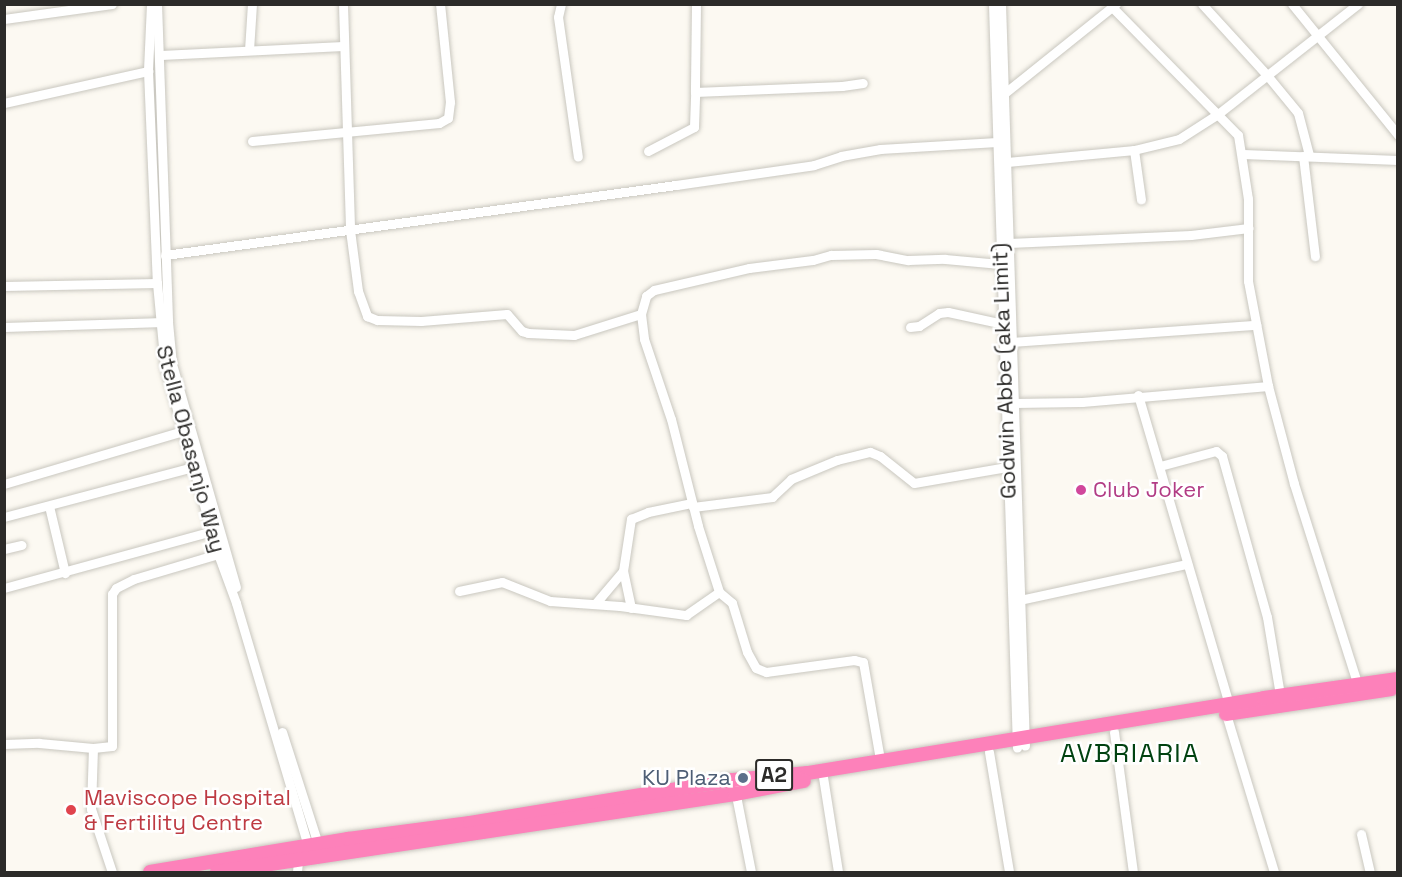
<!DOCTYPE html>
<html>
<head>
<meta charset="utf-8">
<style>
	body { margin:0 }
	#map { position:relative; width:1402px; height:877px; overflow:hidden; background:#fcf9f2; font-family:"Space Grotesk",sans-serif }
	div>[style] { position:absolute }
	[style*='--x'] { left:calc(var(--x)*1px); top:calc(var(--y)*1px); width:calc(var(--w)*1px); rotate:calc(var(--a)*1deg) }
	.roads { filter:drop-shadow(0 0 2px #c9c7bf) drop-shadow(0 0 2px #c9c7bf) }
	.minor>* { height:9px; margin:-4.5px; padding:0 4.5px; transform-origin:4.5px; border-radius:4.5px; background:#fff }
	.highway>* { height:14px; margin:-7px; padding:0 7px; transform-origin:7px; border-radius:7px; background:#fd81ba }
	.dots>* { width:16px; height:16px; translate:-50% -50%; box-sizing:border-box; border:3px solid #fff; border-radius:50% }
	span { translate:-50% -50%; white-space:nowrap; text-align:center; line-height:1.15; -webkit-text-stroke:5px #fff; paint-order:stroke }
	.shield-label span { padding:2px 4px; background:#fff; border:2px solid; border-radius:4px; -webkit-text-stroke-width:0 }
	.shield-label { font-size:21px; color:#2c2b29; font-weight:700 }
	.street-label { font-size:22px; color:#2c2b29 }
	.hotel-label { font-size:22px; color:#b23c85 }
	.left { translate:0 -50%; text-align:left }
	.service-label { font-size:22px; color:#4e5e75 }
	.right { translate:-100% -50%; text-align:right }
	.health-label { font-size:22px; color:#be3a42 }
	.quarter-label { font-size:26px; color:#014211; letter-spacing:1.5px }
	.frame { position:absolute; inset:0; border:6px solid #2c2b29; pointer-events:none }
</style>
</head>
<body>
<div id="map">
	<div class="roads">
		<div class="minor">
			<div style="--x:151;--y:4;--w:67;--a:92.6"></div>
			<div style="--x:148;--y:71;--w:212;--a:87.6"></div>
			<div style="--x:157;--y:283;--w:84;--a:84.6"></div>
			<div style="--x:165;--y:367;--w:194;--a:74.2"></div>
			<div style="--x:218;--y:554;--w:52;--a:69.8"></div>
			<div style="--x:236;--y:603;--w:253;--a:73.5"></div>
			<div style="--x:157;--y:4;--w:318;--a:88"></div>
			<div style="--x:168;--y:322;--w:42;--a:84.6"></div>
			<div style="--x:172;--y:364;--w:232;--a:74"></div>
			<div style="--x:343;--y:4;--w:226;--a:88.2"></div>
			<div style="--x:350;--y:230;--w:62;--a:82.5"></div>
			<div style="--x:358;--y:291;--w:27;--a:70"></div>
			<div style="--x:367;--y:316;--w:11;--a:22"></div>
			<div style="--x:377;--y:320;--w:44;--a:1.3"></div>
			<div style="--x:421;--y:321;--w:86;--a:-4.7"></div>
			<div style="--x:507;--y:314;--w:23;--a:49"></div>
			<div style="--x:522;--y:331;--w:6;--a:18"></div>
			<div style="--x:528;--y:333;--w:46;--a:2.5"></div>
			<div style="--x:574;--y:335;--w:70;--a:-17.4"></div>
			<div style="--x:641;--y:314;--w:19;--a:-74"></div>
			<div style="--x:646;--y:296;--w:10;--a:-37"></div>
			<div style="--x:654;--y:290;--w:98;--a:-13"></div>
			<div style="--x:749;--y:268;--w:64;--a:-7.1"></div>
			<div style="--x:813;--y:260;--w:19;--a:-16"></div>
			<div style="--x:831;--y:255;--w:45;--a:-1.3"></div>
			<div style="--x:876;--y:254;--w:33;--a:11"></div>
			<div style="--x:908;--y:260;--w:37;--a:-2"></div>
			<div style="--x:945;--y:259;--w:55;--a:5.2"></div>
			<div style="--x:561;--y:4;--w:13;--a:103"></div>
			<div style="--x:558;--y:17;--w:141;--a:81.9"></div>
			<div style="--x:696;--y:4;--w:88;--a:90.7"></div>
			<div style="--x:695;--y:92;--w:147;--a:-2.3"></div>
			<div style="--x:842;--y:86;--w:21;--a:-8"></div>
			<div style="--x:993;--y:4;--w:744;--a:88.15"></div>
			<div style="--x:1001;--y:4;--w:742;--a:88.15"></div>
			<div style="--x:1202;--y:4;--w:95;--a:47.6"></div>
			<div style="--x:1266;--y:74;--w:50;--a:50.6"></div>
			<div style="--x:1298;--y:113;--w:43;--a:75.3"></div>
			<div style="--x:1292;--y:4;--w:169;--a:51"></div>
			<div style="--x:1112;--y:7;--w:180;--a:45.5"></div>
			<div style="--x:1238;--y:135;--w:65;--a:81.1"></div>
			<div style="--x:1248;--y:199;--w:82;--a:90"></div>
			<div style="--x:1248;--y:281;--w:107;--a:79.2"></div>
			<div style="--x:1268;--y:386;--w:101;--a:75.1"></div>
			<div style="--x:1294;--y:484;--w:209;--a:72.4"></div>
			<div style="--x:4;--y:19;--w:109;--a:-7.9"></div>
			<div style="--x:249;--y:50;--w:46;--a:-86.3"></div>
			<div style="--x:161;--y:55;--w:182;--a:-2.8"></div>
			<div style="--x:1006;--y:92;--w:141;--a:-38.7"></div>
			<div style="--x:4;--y:103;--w:148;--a:-12.5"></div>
			<div style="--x:252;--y:141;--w:188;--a:-5.5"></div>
			<div style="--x:439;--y:123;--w:10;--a:-29"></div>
			<div style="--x:448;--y:118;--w:16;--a:-83"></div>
			<div style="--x:450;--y:102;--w:99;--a:-95.8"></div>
			<div style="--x:1134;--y:150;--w:50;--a:82"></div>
			<div style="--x:648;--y:151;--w:52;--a:-27.6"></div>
			<div style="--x:694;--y:127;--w:35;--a:-88"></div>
			<div style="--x:1243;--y:154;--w:155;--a:2.2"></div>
			<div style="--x:1303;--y:156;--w:101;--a:83.2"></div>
			<div style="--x:1007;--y:162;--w:128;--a:-5.4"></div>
			<div style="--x:1134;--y:150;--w:46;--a:-13.7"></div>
			<div style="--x:1179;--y:139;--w:46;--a:-32.7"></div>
			<div style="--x:1218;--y:114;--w:178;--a:-38.2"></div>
			<div style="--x:1009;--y:243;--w:182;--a:-2.5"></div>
			<div style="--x:1191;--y:235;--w:58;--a:-6.9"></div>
			<div style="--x:165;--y:255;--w:516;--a:-7.8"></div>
			<div style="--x:676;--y:185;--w:139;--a:-8.2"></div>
			<div style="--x:814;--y:165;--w:28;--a:-18"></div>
			<div style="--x:841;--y:156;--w:40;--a:-10"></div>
			<div style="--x:880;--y:149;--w:117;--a:-3.4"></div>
			<div style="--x:4;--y:286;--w:153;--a:-1.1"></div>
			<div style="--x:641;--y:314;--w:25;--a:83"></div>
			<div style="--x:644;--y:339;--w:84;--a:71.4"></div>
			<div style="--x:671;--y:419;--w:110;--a:75.8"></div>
			<div style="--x:698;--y:526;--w:69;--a:72.3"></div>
			<div style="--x:719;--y:592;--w:17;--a:40"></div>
			<div style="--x:732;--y:603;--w:51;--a:73"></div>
			<div style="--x:747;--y:652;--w:18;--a:61"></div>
			<div style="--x:756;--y:668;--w:11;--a:22"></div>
			<div style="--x:766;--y:672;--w:89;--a:-7.8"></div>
			<div style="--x:854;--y:660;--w:9;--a:13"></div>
			<div style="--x:863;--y:662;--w:98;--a:80.1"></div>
			<div style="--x:4;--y:327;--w:160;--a:-1.8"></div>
			<div style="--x:910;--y:327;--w:9;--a:-6"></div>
			<div style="--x:919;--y:326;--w:24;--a:-33"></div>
			<div style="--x:939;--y:313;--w:9;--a:-6"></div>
			<div style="--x:948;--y:312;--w:56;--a:12.3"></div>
			<div style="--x:1011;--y:342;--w:246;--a:-4"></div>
			<div style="--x:1138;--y:395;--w:322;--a:73.6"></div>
			<div style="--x:1014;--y:403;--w:68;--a:-0.8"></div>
			<div style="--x:1082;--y:402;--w:187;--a:-4.9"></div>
			<div style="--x:1160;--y:466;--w:58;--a:-15"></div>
			<div style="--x:1216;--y:451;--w:8;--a:40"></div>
			<div style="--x:1222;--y:456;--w:167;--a:74.4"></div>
			<div style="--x:1267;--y:617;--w:79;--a:80.5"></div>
			<div style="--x:4;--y:484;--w:187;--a:-16.5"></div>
			<div style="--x:49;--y:506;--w:69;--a:76.6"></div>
			<div style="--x:693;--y:507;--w:80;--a:-7.2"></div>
			<div style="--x:772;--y:497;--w:26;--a:-43"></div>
			<div style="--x:791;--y:479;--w:50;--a:-22.4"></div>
			<div style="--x:837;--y:460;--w:34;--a:-14"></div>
			<div style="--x:870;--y:452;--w:11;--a:22"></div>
			<div style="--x:880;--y:456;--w:43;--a:38.5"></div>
			<div style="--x:914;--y:483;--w:94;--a:-9.8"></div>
			<div style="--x:4;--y:517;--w:196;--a:-14.8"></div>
			<div style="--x:4;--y:549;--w:18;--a:-13"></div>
			<div style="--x:4;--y:588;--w:216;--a:-15.3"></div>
			<div style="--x:459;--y:591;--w:44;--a:-11.8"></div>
			<div style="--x:502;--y:582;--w:52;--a:21.6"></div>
			<div style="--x:550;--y:601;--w:70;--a:4.1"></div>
			<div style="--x:620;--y:606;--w:67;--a:7.8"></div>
			<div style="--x:686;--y:615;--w:40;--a:-34.9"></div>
			<div style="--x:1020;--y:600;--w:171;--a:-12.2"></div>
			<div style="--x:595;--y:604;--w:43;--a:-49.7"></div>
			<div style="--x:631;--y:608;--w:38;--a:-102"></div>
			<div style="--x:623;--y:571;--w:53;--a:-81.3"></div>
			<div style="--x:631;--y:519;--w:18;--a:-22"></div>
			<div style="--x:648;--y:512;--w:45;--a:-11.6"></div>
			<div style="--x:1226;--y:714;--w:165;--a:73.1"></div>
			<div style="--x:282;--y:732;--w:118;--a:72.2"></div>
			<div style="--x:1114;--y:732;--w:141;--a:82.3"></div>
			<div style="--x:4;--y:744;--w:35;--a:-2"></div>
			<div style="--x:39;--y:743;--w:54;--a:5.3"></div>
			<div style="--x:93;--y:748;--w:19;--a:-6"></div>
			<div style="--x:112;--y:746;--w:152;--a:-90"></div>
			<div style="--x:112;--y:594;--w:7;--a:-56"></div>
			<div style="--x:116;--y:588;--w:20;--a:-27"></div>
			<div style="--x:134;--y:579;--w:88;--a:-16.6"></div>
			<div style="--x:93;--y:748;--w:61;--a:91.9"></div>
			<div style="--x:91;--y:809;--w:66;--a:71.6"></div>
			<div style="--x:989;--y:752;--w:122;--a:80.5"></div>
			<div style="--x:823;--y:777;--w:96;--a:81"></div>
			<div style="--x:733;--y:780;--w:94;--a:78.9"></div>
			<div style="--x:1361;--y:834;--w:39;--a:77"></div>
			<div style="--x:297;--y:872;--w:12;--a:-85"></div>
		</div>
		<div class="highway">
			<div style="--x:1226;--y:714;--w:167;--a:-8.6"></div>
			<div style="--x:150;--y:872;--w:201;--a:-9.5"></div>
			<div style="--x:348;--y:839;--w:123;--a:-7.5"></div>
			<div style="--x:470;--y:823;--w:266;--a:-9.3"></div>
			<div style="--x:733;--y:780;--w:75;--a:-5.3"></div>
			<div style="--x:808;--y:773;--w:462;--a:-9.3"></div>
			<div style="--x:1264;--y:698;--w:135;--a:-8.1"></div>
			<div style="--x:217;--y:872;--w:524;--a:-8.56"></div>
			<div style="--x:735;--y:794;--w:70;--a:-10.7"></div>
		</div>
	</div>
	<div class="dots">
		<div style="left:1081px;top:490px;background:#d1479c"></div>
		<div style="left:743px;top:778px;background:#5c6f8a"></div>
		<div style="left:71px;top:810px;background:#e0444e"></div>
	</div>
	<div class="shield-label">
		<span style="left:774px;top:775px">A2</span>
	</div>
	<div class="street-label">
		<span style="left:1004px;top:371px;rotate:-92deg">Godwin Abbe (aka Limit)</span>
		<span style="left:191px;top:449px;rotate:75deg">Stella Obasanjo Way</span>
	</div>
	<div class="hotel-label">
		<span class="left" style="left:1093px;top:490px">Club Joker</span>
	</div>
	<div class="service-label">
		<span class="right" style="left:731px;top:778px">KU Plaza</span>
	</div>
	<div class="health-label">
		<span class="left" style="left:84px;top:810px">Maviscope Hospital<br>&amp; Fertility Centre</span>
	</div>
	<div class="quarter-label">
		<span style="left:1130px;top:754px">AVBRIARIA</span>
	</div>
	<div class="frame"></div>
</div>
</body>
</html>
